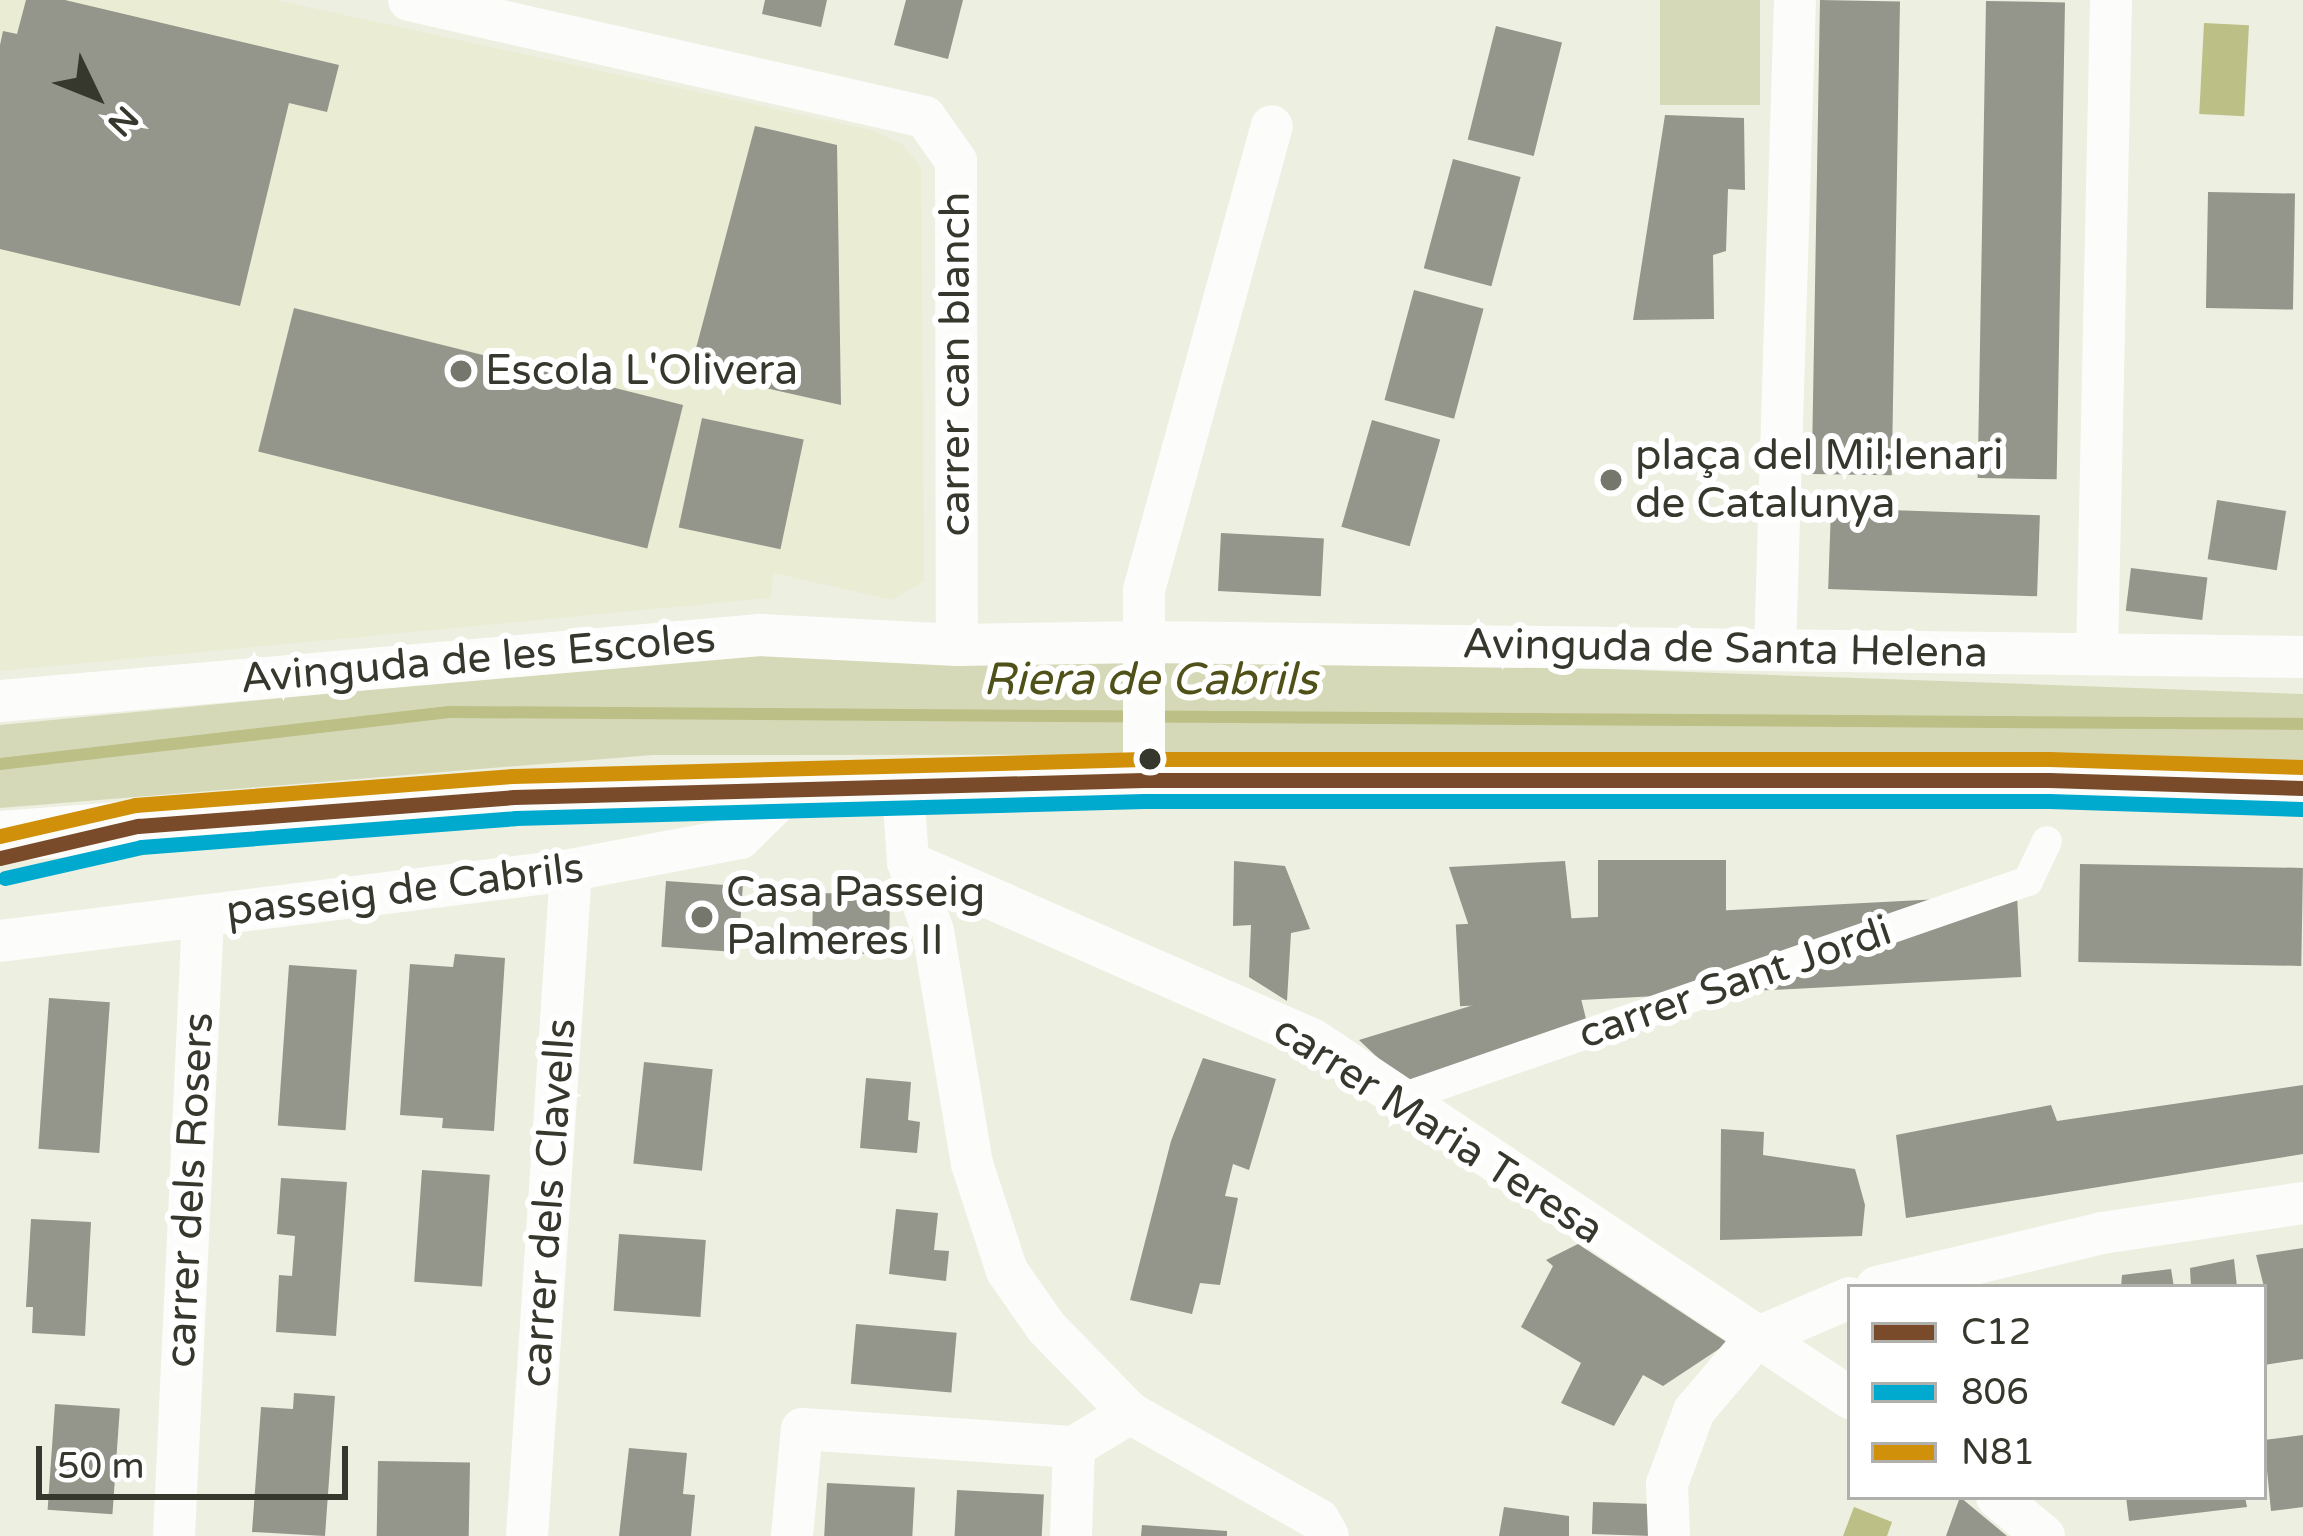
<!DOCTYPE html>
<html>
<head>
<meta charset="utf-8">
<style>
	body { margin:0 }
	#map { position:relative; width:2303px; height:1536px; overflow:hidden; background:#edefe1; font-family:"Varela Round",sans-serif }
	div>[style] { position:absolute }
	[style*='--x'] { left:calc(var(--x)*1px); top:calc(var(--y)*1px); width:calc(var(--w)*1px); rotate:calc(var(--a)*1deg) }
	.built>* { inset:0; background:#eaecd4 }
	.green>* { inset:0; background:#d6d9b7; transform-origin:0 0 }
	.water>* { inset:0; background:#bcbf86; transform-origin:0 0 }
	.stream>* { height:12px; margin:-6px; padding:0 6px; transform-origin:6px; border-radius:6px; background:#bcbf86 }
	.building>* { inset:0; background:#94958b; transform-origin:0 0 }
	.pedestrian>* { height:30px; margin:-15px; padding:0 15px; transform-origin:15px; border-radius:15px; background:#fcfdfa }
	.minor>* { height:42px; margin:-21px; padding:0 21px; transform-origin:21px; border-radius:21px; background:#fcfdfa }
	.tertiary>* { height:51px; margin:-25.5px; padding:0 25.5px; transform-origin:25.5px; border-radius:25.5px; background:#fcfdfa }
	.bus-1>* { height:15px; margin:-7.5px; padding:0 7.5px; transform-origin:7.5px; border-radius:7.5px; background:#7a4b2a }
	.bus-2>* { height:15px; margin:-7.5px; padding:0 7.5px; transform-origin:7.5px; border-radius:7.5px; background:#00a9ce }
	.bus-3>* { height:15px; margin:-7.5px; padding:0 7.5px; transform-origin:7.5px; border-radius:7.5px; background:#d09009 }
	.dots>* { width:33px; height:33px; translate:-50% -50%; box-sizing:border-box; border:6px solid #fff; border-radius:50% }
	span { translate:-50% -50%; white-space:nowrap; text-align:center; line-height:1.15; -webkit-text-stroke:12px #fff; paint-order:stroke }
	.street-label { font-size:42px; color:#36372d }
	.poi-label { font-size:42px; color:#36372d }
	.left { translate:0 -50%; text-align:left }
	.water-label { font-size:45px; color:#4f5118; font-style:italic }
	.legend { position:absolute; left:1847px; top:1284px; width:420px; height:216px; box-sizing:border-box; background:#fff; border:3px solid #afafab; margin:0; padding:15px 21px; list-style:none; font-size:36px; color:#36372d }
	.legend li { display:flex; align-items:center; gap:24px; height:60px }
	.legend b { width:60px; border:3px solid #afafab }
	.north { position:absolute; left:36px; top:36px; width:120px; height:120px; -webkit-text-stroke:9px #fff; paint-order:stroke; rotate:133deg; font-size:33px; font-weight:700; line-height:48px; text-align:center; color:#36372d }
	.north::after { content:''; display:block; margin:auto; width:42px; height:54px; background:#36372d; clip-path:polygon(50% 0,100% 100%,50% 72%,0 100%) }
	.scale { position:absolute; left:36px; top:1446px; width:312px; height:54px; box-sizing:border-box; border:6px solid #36372d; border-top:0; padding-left:15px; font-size:36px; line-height:42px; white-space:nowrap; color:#36372d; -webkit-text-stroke:9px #fff; paint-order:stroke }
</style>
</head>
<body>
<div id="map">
	<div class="built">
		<div style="clip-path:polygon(0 0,276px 0,871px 130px,902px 144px,921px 168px,924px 581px,892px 600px,774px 573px,770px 598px,0 671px)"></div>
	</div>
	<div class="green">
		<div style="left:1660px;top:0;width:100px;height:105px"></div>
		<div style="clip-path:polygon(774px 651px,1131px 652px,2303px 694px,2303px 761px,1767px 754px,653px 755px,0 808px,0 725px)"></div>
	</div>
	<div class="water">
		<div style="left:2204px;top:23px;width:45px;height:91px;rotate:3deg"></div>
		<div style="clip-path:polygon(1854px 1507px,1892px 1522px,1887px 1536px,1843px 1536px)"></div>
	</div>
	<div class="stream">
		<div style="--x:0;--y:764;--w:454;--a:-6.6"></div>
		<div style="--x:451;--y:712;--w:1852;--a:0.37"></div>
	</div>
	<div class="building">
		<div style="clip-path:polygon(26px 0,65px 0,339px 65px,327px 112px,289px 103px,240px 306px,0 249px,0 45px,3px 31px,17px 34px)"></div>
		<div style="clip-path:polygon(765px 0,827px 0,821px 27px,762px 14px)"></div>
		<div style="clip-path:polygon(906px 0,963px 0,948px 59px,894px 45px)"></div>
		<div style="left:1820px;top:0;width:80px;height:474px;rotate:1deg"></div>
		<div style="left:1986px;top:1px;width:79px;height:477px;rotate:1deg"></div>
		<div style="left:1496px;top:26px;width:68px;height:117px;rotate:14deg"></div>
		<div style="clip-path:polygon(1665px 115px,1744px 118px,1745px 190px,1728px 189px,1726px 251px,1713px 255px,1714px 319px,1633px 320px)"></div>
		<div style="clip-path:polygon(755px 126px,837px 145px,841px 405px,690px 371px)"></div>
		<div style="left:1453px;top:159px;width:70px;height:113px;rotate:15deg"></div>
		<div style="left:2208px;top:192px;width:87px;height:116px;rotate:1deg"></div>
		<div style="left:1414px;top:290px;width:72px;height:114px;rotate:15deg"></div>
		<div style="left:294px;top:308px;width:401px;height:148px;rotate:14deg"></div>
		<div style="left:702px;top:418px;width:104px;height:112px;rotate:12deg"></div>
		<div style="left:1372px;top:420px;width:71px;height:111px;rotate:16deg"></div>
		<div style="left:2217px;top:500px;width:70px;height:60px;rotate:9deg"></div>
		<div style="left:1831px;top:508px;width:209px;height:81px;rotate:2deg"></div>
		<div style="left:1221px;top:533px;width:103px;height:58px;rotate:3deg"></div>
		<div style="left:2131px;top:568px;width:77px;height:43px;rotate:7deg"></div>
		<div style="left:1598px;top:860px;width:128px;height:81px"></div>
		<div style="clip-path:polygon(1234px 861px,1285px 866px,1310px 929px,1291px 933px,1287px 1001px,1249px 977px,1251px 925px,1233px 926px)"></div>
		<div style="clip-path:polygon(1565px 861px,1574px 941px,1474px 941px,1449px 867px)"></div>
		<div style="left:2080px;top:864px;width:223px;height:98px;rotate:1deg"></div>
		<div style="left:666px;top:881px;width:77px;height:66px;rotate:4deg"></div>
		<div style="left:813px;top:893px;width:77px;height:60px;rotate:1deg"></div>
		<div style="left:2017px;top:895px;width:82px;height:562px;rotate:87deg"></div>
		<div style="clip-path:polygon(455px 954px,505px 958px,494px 1131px,442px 1128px,443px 1118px,400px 1115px,410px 964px,453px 967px)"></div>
		<div style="left:289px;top:965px;width:68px;height:161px;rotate:4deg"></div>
		<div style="clip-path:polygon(1575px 974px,1587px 1023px,1411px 1089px,1359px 1040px)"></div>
		<div style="left:49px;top:998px;width:61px;height:151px;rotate:4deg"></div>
		<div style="clip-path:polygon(1203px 1058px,1276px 1079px,1249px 1170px,1233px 1164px,1225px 1196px,1238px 1198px,1220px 1285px,1200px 1283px,1192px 1314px,1130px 1300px,1171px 1141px)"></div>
		<div style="left:644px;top:1062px;width:69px;height:102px;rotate:6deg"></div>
		<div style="clip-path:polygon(866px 1078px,911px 1082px,908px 1120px,920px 1122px,917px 1153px,860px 1148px)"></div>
		<div style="clip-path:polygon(2303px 1085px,2303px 1154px,1906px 1218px,1896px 1135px,2051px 1105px,2057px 1121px)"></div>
		<div style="clip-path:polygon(1721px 1129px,1764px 1132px,1763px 1155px,1855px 1169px,1865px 1205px,1862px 1236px,1720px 1240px)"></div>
		<div style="left:422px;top:1170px;width:68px;height:112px;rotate:4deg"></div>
		<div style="clip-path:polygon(281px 1178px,347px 1182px,336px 1336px,276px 1332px,279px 1275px,292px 1276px,295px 1236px,277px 1234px)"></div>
		<div style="clip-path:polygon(896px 1209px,938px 1213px,934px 1250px,949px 1251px,946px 1281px,889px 1274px)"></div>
		<div style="clip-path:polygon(31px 1219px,91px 1222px,85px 1336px,32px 1333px,33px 1307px,26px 1307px)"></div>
		<div style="left:619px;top:1234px;width:87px;height:77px;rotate:4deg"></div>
		<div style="clip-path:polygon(1578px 1244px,1728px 1343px,1663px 1386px,1643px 1375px,1614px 1426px,1561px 1403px,1581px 1363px,1521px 1327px,1553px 1266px,1546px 1260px)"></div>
		<div style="clip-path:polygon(2303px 1248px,2303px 1359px,2264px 1365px,2264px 1287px,2256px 1255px)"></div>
		<div style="clip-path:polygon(2234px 1259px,2237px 1287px,2191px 1287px,2190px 1268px)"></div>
		<div style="clip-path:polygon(2171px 1269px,2174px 1287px,2121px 1287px,2122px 1275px)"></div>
		<div style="left:856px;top:1324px;width:101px;height:60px;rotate:5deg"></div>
		<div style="clip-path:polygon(294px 1393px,335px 1396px,325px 1536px,252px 1532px,261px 1407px,293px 1409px)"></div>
		<div style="left:55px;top:1404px;width:65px;height:106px;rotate:4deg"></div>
		<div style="clip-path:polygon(2303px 1435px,2303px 1507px,2271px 1511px,2264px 1440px)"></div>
		<div style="clip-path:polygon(629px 1448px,687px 1453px,683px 1494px,695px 1495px,691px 1536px,619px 1536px)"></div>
		<div style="left:378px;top:1461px;width:92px;height:75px;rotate:1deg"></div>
		<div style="left:827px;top:1483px;width:88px;height:53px;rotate:3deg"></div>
		<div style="left:957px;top:1490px;width:87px;height:46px;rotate:3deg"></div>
		<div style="clip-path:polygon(1960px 1497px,2007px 1536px,1946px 1536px)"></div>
		<div style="clip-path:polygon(2126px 1497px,2245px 1497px,2247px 1507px,2129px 1521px)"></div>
		<div style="left:1653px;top:1504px;width:32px;height:60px;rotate:92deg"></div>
		<div style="clip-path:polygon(1504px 1507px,1569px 1516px,1569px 1536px,1499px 1536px)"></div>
		<div style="clip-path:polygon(1142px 1525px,1227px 1531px,1227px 1536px,1141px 1536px)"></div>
	</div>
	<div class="pedestrian">
		<div style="--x:1399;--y:1099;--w:666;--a:-19.12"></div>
		<div style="--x:2028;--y:881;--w:44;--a:-64.6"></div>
	</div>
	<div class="minor">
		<div style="--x:409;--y:0;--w:529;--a:12.78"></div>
		<div style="--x:925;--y:117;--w:54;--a:54.8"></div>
		<div style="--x:956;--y:161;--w:484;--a:89.9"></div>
		<div style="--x:1775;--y:650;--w:650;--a:-88.24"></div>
		<div style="--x:2097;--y:654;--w:654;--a:-88.77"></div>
		<div style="--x:0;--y:701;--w:763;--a:-4.96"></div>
		<div style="--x:760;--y:635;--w:197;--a:2.9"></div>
		<div style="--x:957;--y:645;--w:190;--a:-0.9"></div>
		<div style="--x:1147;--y:642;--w:1156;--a:0.74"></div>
		<div style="--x:1144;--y:780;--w:190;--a:-90"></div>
		<div style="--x:1144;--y:590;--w:481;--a:-74.6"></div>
		<div style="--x:903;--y:787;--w:75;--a:86.2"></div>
		<div style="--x:908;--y:862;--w:73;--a:70.1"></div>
		<div style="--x:933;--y:931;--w:236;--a:80.5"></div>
		<div style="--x:972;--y:1164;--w:113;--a:71.9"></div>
		<div style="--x:1007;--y:1271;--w:68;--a:55.1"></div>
		<div style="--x:1046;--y:1327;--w:120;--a:45.7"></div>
		<div style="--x:1130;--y:1413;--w:217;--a:29.5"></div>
		<div style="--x:1319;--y:1520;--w:18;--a:61"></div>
		<div style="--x:908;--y:862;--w:441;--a:23.7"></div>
		<div style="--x:1312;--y:1039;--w:647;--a:33.71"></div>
		<div style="--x:0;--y:941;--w:575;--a:-7.09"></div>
		<div style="--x:571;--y:870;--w:172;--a:-10.7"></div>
		<div style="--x:740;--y:838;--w:69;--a:-44.4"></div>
		<div style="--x:1877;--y:1287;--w:231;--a:-13.5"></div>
		<div style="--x:2102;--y:1233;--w:203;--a:-8.5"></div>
		<div style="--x:1997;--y:1497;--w:61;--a:39.7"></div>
		<div style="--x:174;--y:1536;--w:621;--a:-87.32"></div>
		<div style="--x:527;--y:1536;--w:667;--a:-86.22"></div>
		<div style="--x:792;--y:1536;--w:107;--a:-84.7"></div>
		<div style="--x:802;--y:1429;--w:273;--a:3.8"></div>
		<div style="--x:1074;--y:1447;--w:66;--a:-31.3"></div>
		<div style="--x:1071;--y:1536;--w:89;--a:-88.1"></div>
		<div style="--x:1669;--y:1536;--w:52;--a:-92.2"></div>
		<div style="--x:1667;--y:1484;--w:78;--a:-69.7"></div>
		<div style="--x:1694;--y:1411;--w:96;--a:-49.7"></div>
		<div style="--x:1756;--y:1338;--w:102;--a:-23.1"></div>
	</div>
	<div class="tertiary">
		<div style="--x:0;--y:836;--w:515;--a:-4.34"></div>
		<div style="--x:514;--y:797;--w:630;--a:-1.55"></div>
		<div style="--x:1144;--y:780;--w:905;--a:0"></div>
		<div style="--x:2049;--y:780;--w:254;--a:1.8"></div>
	</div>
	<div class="bus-1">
		<div style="--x:0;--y:858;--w:142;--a:-13.1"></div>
		<div style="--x:138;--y:826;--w:377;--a:-4.4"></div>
		<div style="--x:514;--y:797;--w:630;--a:-1.55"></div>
		<div style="--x:1144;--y:780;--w:905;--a:0"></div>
		<div style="--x:2049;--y:780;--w:254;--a:1.8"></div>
	</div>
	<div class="bus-2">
		<div style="--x:5;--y:878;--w:139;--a:-12.8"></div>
		<div style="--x:141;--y:847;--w:375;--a:-4.4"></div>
		<div style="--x:515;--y:818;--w:629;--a:-1.55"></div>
		<div style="--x:1144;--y:801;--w:905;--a:0"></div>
		<div style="--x:2049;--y:801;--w:253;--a:1.8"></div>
	</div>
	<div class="bus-3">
		<div style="--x:0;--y:836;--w:139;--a:-12.9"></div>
		<div style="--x:135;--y:805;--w:379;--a:-4.4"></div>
		<div style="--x:513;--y:776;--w:631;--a:-1.54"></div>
		<div style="--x:1144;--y:759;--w:905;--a:0"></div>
		<div style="--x:2049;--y:759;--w:254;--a:1.8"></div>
	</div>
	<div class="dots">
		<div style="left:461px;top:371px;background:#76776c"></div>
		<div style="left:1611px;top:480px;background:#76776c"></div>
		<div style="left:1150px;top:759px;background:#36372d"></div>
		<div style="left:702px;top:917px;background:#76776c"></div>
	</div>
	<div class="street-label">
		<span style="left:956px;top:364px;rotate:-90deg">carrer can blanch</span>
		<span style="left:1725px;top:649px;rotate:1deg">Avinguda de Santa Helena</span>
		<span style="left:478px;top:659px;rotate:-5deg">Avinguda de les Escoles</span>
		<span style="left:405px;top:890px;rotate:-7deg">passeig de Cabrils</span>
		<span style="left:1735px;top:983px;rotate:-19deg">carrer Sant Jordi</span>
		<span style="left:1438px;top:1130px;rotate:33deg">carrer Maria Teresa</span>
		<span style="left:190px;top:1190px;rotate:-87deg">carrer dels Rosers</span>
		<span style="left:549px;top:1203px;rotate:-86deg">carrer dels Clavells</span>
	</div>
	<div class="poi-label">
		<span class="left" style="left:485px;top:371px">Escola L'Olivera</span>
		<span class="left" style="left:1635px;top:480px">plaça del Mil·lenari<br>de Catalunya</span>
		<span class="left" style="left:726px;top:917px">Casa Passeig<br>Palmeres II</span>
	</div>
	<div class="water-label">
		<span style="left:1150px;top:681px">Riera de Cabrils</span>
	</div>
	<ul class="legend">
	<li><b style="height:15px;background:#7a4b2a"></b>C12</li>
	<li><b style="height:15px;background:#00a9ce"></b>806</li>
	<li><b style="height:15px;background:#d09009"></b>N81</li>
	</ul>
	<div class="north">N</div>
	<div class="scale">50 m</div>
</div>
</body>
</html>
